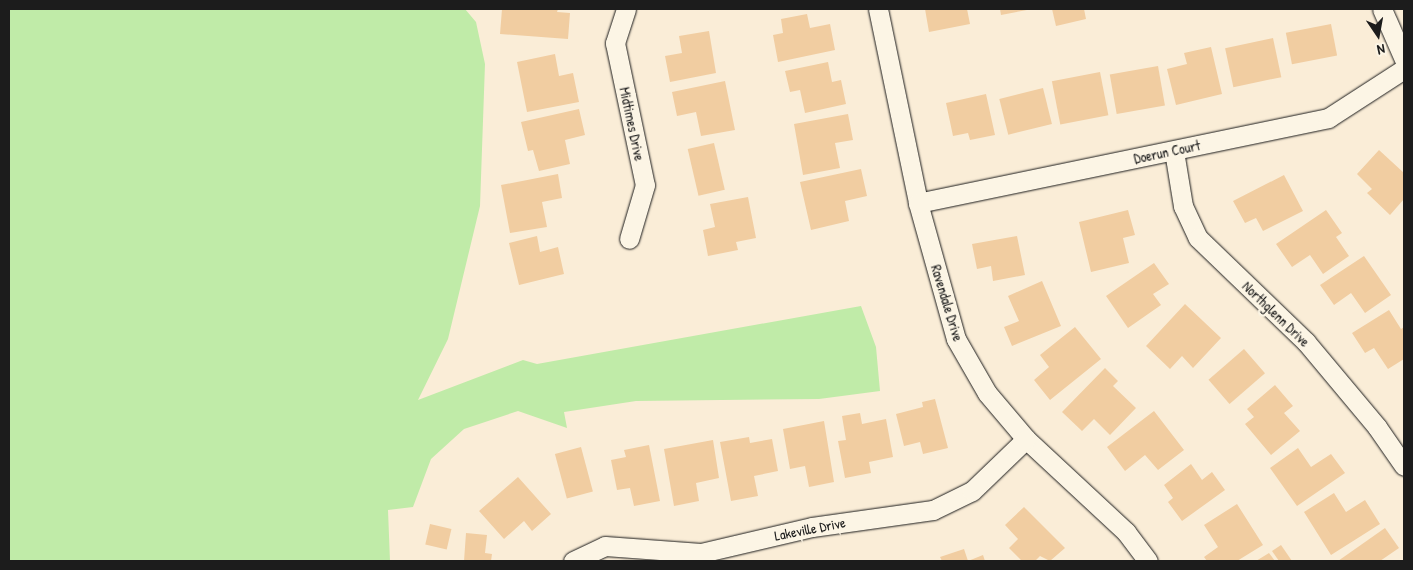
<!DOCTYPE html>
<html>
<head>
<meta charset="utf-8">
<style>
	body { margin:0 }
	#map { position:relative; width:1413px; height:570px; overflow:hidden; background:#faedd7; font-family:"Patrick Hand",sans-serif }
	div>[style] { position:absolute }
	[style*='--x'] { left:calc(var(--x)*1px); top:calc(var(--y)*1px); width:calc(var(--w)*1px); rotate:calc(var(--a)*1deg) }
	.green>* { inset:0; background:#c0eba8 }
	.building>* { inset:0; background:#f1cda1; transform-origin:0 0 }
	.roads { filter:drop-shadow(0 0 1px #1c1c1c) drop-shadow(0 0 1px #1c1c1c) }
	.minor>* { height:19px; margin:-9.5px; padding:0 9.5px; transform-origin:9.5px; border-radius:9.5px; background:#fcf5e5 }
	span { translate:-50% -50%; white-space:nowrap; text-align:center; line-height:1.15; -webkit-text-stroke:5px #fcf5e5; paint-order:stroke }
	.street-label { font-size:14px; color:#1c1c1c }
	.frame { position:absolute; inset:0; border:10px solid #1c1c1c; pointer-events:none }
	.north { position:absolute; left:1353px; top:10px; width:50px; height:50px; -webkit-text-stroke:4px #fcf5e5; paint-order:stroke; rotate:168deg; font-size:14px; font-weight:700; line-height:20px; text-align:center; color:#1c1c1c }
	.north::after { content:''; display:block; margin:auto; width:18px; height:22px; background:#1c1c1c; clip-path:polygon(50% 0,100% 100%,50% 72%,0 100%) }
</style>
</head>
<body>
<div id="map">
	<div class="green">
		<div style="clip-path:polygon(9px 9px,465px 9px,476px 22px,485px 64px,480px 206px,448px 339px,418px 400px,523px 360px,537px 364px,861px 306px,876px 347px,880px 391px,819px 399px,636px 401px,564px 412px,567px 428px,518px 411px,464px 429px,431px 459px,413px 507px,388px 510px,390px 561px,9px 561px)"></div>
	</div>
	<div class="building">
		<div style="clip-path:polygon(502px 9px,558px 9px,557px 12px,570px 13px,568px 39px,500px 34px)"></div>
		<div style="clip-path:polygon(925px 9px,967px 9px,970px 24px,929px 32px)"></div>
		<div style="clip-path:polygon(1000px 9px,1027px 9px,1027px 10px,1001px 15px)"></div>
		<div style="clip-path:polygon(1052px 9px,1084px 9px,1086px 19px,1056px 26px)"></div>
		<div style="clip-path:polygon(807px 14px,810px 28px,830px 24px,835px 50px,778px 62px,773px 35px,783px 33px,781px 19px)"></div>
		<div style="left:1331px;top:24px;width:32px;height:46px;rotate:79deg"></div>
		<div style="clip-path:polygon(709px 31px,716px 73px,670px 82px,665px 56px,682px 53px,679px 36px)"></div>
		<div style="left:1273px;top:38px;width:40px;height:49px;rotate:78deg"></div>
		<div style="clip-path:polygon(1211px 47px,1222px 94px,1176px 105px,1167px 69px,1187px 64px,1184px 53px)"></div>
		<div style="clip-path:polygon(555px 54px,559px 76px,573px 73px,579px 102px,527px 112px,517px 62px)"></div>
		<div style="clip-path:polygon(828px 62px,832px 82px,841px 80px,846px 104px,805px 113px,800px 90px,790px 92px,785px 71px)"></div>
		<div style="left:1158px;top:66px;width:40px;height:49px;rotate:80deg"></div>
		<div style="left:1100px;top:72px;width:44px;height:49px;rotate:79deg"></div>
		<div style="clip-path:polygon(725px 81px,735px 130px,701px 136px,696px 112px,677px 116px,672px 92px)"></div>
		<div style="left:1043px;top:88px;width:37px;height:45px;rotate:76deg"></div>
		<div style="clip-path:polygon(986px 94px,995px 135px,970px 140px,968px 133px,953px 136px,946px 103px)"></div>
		<div style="clip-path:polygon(579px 109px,585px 135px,565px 140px,570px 164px,539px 171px,533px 150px,528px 151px,521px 122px)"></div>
		<div style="clip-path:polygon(848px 114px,853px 140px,835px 143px,840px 168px,803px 175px,794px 124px)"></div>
		<div style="left:714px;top:143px;width:48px;height:27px;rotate:77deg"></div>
		<div style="clip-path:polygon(1379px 150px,1404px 173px,1404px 199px,1390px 215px,1367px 193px,1372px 189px,1357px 174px)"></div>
		<div style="clip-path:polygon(861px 169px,867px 196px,845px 201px,849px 221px,811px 230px,800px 182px)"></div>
		<div style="clip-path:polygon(558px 174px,562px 198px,542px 202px,547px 227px,510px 233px,501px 185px)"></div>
		<div style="clip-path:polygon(1284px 175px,1303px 211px,1263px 231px,1256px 218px,1245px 223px,1233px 201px)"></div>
		<div style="clip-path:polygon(748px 197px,756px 238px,736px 242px,738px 250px,708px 256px,703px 230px,715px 227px,710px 204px)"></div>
		<div style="clip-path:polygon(1128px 210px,1135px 235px,1123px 238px,1129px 263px,1091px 272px,1079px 222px)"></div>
		<div style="clip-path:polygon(1326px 210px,1342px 233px,1336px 237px,1349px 256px,1323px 274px,1310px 255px,1292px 267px,1276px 244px)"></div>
		<div style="clip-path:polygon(537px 236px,540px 252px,558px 247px,564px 274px,519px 285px,509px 243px)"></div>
		<div style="clip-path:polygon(1017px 236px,1025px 275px,993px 281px,991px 266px,977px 269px,972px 244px)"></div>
		<div style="clip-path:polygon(1364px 256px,1391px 295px,1365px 313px,1351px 293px,1334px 305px,1320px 285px)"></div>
		<div style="clip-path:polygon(1154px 263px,1169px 284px,1153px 294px,1161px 305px,1128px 328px,1106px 296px)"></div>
		<div style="clip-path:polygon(1042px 281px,1061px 326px,1012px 346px,1004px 327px,1019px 321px,1008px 296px)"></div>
		<div style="clip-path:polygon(1185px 304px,1221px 338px,1193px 368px,1182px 356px,1170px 369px,1146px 346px)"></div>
		<div style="clip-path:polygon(1389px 310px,1401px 329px,1404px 327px,1404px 359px,1388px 369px,1374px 348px,1365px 353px,1352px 333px)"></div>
		<div style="clip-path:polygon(1075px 327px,1101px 359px,1050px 400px,1034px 380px,1049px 367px,1040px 355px)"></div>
		<div style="left:1244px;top:349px;width:32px;height:47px;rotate:49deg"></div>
		<div style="clip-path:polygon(1105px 368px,1118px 381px,1113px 386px,1136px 408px,1110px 435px,1094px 419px,1082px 431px,1062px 412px)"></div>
		<div style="clip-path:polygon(1275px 385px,1293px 406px,1284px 413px,1300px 431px,1271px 455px,1245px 424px,1254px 417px,1247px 409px)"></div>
		<div style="clip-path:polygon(935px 399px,948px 448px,923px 454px,920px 442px,904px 446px,896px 414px,923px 407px,922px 402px)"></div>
		<div style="clip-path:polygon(1154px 411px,1184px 450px,1158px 470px,1145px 455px,1125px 471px,1107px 447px)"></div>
		<div style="clip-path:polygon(860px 413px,862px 424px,886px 419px,893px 457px,869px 462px,871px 473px,845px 478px,838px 441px,846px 440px,842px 416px)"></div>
		<div style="clip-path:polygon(824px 421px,834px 482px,809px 487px,805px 466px,790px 469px,783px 429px)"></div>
		<div style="clip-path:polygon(749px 437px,750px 443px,772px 439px,778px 471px,754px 476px,758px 496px,731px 501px,720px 442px)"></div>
		<div style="clip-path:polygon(713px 440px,719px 478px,696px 483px,699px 501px,674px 506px,664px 449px)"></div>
		<div style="clip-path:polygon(649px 445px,660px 501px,634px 506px,630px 488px,617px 490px,611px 460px,626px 457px,624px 450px)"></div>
		<div style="left:581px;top:447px;width:46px;height:27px;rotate:75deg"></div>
		<div style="clip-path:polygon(1298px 448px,1311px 467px,1331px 454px,1345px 473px,1297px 506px,1270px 468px)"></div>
		<div style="clip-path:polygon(1191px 464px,1202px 480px,1212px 472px,1225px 490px,1182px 521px,1168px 502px,1173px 498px,1164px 485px)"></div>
		<div style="clip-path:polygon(518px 477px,551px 514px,532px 531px,524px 521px,504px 539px,479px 511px)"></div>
		<div style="clip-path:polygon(1334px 493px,1346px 512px,1365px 500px,1380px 524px,1331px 555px,1304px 512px)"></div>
		<div style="clip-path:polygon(1237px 504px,1263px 545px,1237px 561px,1207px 561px,1204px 557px,1218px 547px,1204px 525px)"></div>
		<div style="clip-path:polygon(1024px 507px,1065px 548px,1050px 561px,1040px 556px,1035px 561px,1022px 561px,1009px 548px,1018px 539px,1005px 525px)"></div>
		<div style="left:430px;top:524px;width:22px;height:21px;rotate:13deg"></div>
		<div style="clip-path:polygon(1385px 528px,1399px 548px,1380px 561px,1338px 561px)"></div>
		<div style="clip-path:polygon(466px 533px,487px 535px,485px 553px,492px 554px,491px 561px,464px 561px)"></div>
		<div style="clip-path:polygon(1281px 545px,1292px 561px,1279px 561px,1272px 551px)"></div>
		<div style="clip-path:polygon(964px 549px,968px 561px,983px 555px,985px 561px,942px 561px,940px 557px)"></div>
		<div style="clip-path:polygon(1269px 553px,1275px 561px,1256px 561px)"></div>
	</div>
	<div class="roads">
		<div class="minor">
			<div style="--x:626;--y:9;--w:36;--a:108"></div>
			<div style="--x:615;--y:43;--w:145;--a:78.1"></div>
			<div style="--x:645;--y:185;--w:56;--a:106.5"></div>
			<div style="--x:878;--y:9;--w:198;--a:78.3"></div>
			<div style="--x:918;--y:203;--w:141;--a:74.4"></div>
			<div style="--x:956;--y:339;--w:62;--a:60.1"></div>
			<div style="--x:987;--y:393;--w:60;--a:49.7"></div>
			<div style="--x:1026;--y:439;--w:137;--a:42.9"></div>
			<div style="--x:1126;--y:532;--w:36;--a:53"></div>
			<div style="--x:1382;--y:9;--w:55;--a:66.3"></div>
			<div style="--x:1174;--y:151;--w:56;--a:80.7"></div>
			<div style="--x:1183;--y:206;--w:35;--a:65"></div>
			<div style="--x:1198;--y:238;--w:150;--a:43.9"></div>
			<div style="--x:1306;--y:342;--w:111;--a:50.1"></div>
			<div style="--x:1377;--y:427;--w:47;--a:55.3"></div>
			<div style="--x:918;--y:203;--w:419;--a:-11.7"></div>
			<div style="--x:1328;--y:118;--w:90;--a:-32.8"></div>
			<div style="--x:573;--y:561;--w:35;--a:-25"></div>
			<div style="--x:605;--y:546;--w:96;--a:4.2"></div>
			<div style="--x:701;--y:553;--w:114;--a:-13.2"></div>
			<div style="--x:812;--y:527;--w:122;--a:-8"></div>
			<div style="--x:933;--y:510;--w:43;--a:-26"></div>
			<div style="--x:972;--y:491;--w:75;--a:-43.9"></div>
		</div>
	</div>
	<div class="street-label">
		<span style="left:632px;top:124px;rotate:78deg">Midtimes Drive</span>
		<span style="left:1167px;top:152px;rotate:-12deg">Doerun Court</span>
		<span style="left:947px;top:303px;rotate:73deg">Ravendale Drive</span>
		<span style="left:1276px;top:314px;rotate:44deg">Northglenn Drive</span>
		<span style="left:810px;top:529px;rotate:-11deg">Lakeville Drive</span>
	</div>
	<div class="frame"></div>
	<div class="north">N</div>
</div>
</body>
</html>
